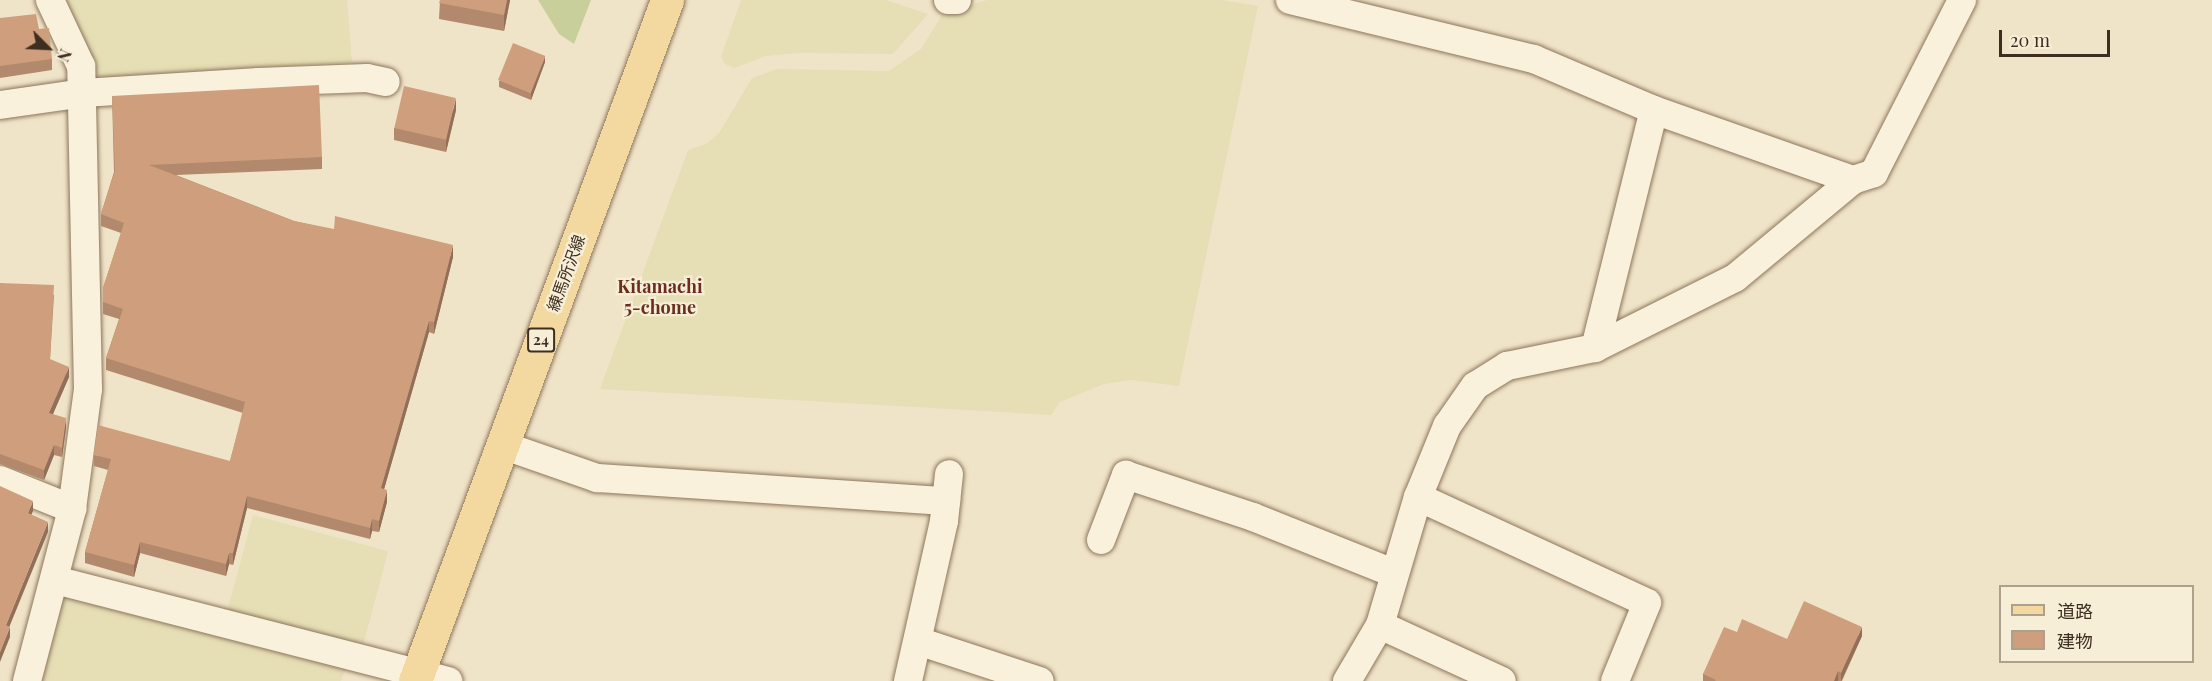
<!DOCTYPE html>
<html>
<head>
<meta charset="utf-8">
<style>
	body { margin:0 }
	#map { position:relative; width:2212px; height:681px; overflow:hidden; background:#f0e4c8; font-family:"Playfair Display","Noto Sans JP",serif }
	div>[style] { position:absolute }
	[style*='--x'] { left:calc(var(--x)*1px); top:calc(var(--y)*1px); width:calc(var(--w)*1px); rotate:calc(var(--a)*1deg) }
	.farmland>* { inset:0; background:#e6deb5; transform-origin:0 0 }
	.green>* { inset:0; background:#c9cf9b }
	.roads { filter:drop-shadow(0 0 2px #8d765c) drop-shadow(0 0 2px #8d765c) }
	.street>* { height:28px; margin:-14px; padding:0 14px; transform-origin:14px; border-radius:14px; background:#faf1dc }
	.primary>* { height:33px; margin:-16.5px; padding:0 16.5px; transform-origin:16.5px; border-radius:16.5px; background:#f3d9a0 }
	.wall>* { inset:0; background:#b2896c }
	.shaded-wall>* { inset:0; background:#916f58 }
	.building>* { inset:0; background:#cf9f7d; transform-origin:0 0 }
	span { translate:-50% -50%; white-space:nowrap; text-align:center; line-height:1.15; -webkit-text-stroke:4.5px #f7eed8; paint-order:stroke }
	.shield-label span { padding:2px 4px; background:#f7eed8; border:2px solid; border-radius:4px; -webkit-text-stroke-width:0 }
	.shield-label { font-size:15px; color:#3d2e20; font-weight:700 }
	.street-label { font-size:16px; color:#3d2e20 }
	.neighbourhood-label { font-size:18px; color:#6b2e1e; font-weight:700 }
	.legend { position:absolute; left:1999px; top:585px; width:195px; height:78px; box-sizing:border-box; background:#f7eed8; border:2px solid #ada18e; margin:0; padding:8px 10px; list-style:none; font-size:18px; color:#3d2e20 }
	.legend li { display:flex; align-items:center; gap:12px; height:30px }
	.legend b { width:30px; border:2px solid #ada18e }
	.north { position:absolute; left:18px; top:18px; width:60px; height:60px; -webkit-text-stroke:4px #f7eed8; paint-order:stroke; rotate:114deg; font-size:16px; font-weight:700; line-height:24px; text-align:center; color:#3d2e20 }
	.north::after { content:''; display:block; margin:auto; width:21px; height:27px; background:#3d2e20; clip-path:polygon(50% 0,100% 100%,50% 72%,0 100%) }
	.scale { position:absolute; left:1999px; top:30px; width:111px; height:27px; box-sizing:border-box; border:3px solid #3d2e20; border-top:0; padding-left:8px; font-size:18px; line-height:21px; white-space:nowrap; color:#3d2e20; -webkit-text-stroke:4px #f7eed8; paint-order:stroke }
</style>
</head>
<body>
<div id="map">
	<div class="farmland">
		<div style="clip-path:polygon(66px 0,347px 0,352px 62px,99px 78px)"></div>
		<div style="clip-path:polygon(741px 0,886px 0,928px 14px,893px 54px,799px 53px,766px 56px,734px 68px,725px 64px,721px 57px)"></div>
		<div style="clip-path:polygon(987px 0,1222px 0,1258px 6px,1179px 386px,1131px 380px,1104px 384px,1060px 402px,1051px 415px,600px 389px,688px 150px,706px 144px,719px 133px,752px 78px,778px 69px,889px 71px,921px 49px,942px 15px)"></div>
		<div style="left:253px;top:515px;width:140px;height:103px;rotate:15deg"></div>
		<div style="clip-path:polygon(63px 594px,347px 664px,341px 681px,35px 681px)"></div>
	</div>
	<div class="green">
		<div style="clip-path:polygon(538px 0,591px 0,574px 44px,559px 34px)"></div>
	</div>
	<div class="roads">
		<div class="street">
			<div style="--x:948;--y:0;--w:9;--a:0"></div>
			<div style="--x:1290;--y:0;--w:251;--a:13.6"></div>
			<div style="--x:1534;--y:59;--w:130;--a:23"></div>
			<div style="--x:1654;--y:110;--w:211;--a:19.4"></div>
			<div style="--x:0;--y:105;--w:84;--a:-8.2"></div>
			<div style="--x:83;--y:93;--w:176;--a:-3.6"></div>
			<div style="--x:259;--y:82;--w:108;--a:-2.1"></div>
			<div style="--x:367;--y:78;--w:19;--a:12"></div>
			<div style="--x:1595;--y:348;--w:245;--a:-76.1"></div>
			<div style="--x:502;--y:445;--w:101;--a:19.2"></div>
			<div style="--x:597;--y:478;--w:350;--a:3.8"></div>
			<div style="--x:0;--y:480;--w:78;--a:21.9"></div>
			<div style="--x:1418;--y:497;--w:252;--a:24.8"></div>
			<div style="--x:1647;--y:603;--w:84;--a:112.3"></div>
			<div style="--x:1101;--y:540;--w:70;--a:-69"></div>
			<div style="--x:1126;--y:475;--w:134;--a:18.3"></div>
			<div style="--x:1253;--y:517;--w:151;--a:21.8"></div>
			<div style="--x:55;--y:580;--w:406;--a:14.4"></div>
			<div style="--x:1380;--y:625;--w:134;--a:24.7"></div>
			<div style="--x:918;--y:641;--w:128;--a:18.2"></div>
			<div style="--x:27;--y:681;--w:178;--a:-75.3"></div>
			<div style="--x:72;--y:509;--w:121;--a:-82.4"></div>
			<div style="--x:88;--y:389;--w:323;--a:-91.2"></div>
			<div style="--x:81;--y:66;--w:73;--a:-115.2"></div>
			<div style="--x:908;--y:681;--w:164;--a:-77.3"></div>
			<div style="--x:944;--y:521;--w:47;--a:-83.9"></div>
			<div style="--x:1347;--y:681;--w:65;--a:-59.5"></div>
			<div style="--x:1380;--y:625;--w:134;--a:-73.5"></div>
			<div style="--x:1418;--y:497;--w:77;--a:-67.8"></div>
			<div style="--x:1447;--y:426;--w:49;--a:-55"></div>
			<div style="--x:1475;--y:386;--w:38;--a:-32"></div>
			<div style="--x:1507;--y:366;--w:90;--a:-11.6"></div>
			<div style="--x:1595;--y:348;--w:157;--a:-26.6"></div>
			<div style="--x:1735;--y:278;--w:153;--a:-39.7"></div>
			<div style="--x:1853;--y:180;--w:22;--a:-18"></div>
			<div style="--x:1874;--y:173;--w:194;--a:-63"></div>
		</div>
		<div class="primary">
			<div style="--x:415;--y:681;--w:726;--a:-69.69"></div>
		</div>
	</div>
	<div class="wall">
		<div style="clip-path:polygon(440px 0,510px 0,504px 31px,439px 19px)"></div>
		<div style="clip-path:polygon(0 18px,39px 29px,52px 59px,52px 70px,0 78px)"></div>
		<div style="clip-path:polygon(545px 62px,531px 100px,499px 87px,499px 81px)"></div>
		<div style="clip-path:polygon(112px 96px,322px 157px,322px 169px,176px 175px,294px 221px,453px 257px,434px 334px,429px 332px,384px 489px,387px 502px,379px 532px,372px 531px,370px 539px,247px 508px,233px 565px,229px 564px,226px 576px,140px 553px,134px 577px,85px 563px,85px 552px,108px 470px,94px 466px,94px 455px,230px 461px,243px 413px,106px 370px,106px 358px,119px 319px,103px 314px,103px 288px,121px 233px,101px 226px,101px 214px,114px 172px)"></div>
		<div style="clip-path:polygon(456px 110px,446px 152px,394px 140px,394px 128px)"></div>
		<div style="clip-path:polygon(0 283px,54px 295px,50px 360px,69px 377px,53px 414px,66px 428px,62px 457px,54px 455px,44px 480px,0 464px)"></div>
		<div style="clip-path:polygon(1737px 632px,1787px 639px,1862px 636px,1842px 681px,1703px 681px,1703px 674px)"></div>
	</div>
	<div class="shaded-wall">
		<div style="clip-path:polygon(507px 0,510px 0,504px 31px,504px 15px)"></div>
		<div style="clip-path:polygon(545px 56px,545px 62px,531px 100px,531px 93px)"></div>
		<div style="clip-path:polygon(456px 98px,456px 110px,446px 152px,446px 140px)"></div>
		<div style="clip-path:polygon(453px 245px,453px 257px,434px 334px,434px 322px)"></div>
		<div style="clip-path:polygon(429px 321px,429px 332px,381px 500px,381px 488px)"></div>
		<div style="clip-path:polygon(69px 367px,69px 377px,49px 423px,49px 413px)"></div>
		<div style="clip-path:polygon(66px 418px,66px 428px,62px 457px,62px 448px)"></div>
		<div style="clip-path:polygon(54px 445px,54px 455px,44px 480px,44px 470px)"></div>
		<div style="clip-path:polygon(387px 490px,387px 502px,379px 532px,379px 521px)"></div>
		<div style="clip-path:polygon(247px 496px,247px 508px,233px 565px,233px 553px)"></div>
		<div style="clip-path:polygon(33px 501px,33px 511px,28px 523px,28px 513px)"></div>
		<div style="clip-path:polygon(372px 519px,372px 531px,370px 539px,370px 528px)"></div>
		<div style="clip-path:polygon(48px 522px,48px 532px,6px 635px,6px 625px)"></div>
		<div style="clip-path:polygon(140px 542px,140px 553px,134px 577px,134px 565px)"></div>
		<div style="clip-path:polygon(229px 553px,229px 564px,226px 576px,226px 564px)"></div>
		<div style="clip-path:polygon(10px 627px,10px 637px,0 662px,0 652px)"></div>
		<div style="clip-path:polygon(1862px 627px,1862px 636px,1841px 681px,1841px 673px)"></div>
		<div style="clip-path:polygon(1838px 671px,1838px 681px,1834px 681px)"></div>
	</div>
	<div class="building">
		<div style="clip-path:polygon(440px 0,507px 0,504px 15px,439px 3px)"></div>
		<div style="clip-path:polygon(36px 14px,39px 29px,49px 28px,52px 59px,0 66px,0 18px)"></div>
		<div style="left:513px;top:43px;width:35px;height:40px;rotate:22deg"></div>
		<div style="clip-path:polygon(319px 85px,322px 157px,149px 165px,294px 221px,334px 229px,335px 216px,453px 245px,434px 322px,429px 321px,381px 488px,387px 490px,379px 521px,372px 519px,370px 528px,247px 496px,233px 553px,229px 553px,226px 564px,140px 542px,134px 565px,85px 552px,111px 459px,94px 455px,98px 425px,230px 461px,245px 402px,106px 358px,123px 309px,103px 302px,103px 288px,124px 223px,101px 214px,115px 171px,112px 96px)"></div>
		<div style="left:404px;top:86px;width:53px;height:43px;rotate:13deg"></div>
		<div style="clip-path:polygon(0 283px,54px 285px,50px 359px,69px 367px,49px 413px,66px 418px,62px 448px,54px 445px,44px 470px,0 454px)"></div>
		<div style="clip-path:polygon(0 486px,33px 501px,28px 513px,48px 522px,6px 625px,10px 627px,0 652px)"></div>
		<div style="clip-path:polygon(1804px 601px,1862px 627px,1841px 673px,1838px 671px,1834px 681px,1715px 681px,1716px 680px,1703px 674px,1724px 627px,1737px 632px,1742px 619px,1787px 639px)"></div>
	</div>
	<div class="shield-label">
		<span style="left:541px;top:340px">24</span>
	</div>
	<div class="street-label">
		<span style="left:566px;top:273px;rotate:-70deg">練馬所沢線</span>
	</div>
	<div class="neighbourhood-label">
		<span style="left:660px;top:297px">Kitamachi<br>5-chome</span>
	</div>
	<ul class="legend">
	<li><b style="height:8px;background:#f3d9a0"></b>道路</li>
	<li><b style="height:16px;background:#cf9f7d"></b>建物</li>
	</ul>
	<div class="north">N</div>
	<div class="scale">20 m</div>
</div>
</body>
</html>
